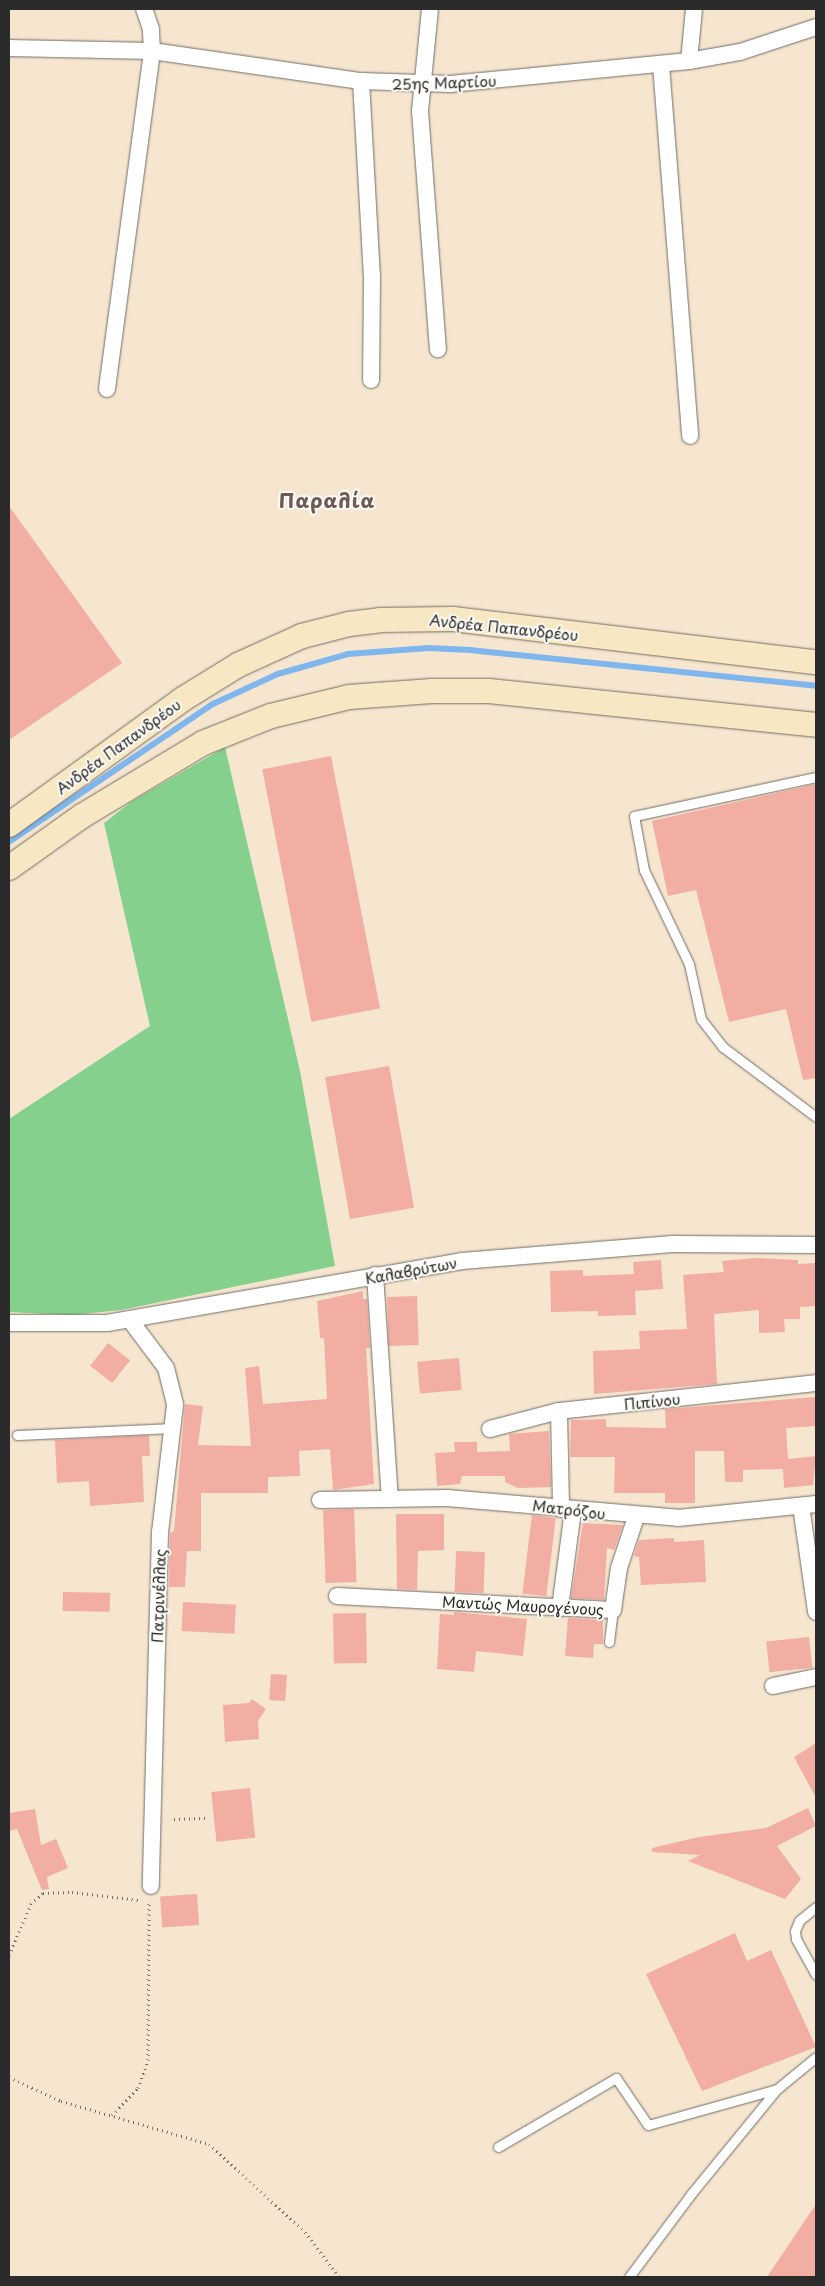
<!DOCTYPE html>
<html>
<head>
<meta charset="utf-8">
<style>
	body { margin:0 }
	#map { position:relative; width:825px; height:2286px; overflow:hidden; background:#f6e6d0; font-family:"Playpen Sans",sans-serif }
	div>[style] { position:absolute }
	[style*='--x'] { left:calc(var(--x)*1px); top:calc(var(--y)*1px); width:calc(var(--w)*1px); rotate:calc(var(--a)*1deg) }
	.green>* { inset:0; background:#85d08d }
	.stream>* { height:5.5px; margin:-2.75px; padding:0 2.75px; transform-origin:2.75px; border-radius:2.75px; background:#7fb6ee }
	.building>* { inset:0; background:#f3aea4; transform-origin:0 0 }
	.path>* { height:3px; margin-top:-1.5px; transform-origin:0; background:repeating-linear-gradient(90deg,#726c65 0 1px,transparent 0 5px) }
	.roads { filter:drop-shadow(0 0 1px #726c65) drop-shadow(0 0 1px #726c65) }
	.service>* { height:9px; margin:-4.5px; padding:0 4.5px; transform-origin:4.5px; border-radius:4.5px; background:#fff }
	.minor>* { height:16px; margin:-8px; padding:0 8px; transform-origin:8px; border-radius:8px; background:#fff }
	.secondary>* { height:24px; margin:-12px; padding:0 12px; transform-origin:12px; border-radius:12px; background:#f7e8c3 }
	span { translate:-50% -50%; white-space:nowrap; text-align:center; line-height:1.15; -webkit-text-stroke:4px #fdfcf7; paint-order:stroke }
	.street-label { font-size:15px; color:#2b2b2b }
	.district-label { font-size:20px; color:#715955; font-weight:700; letter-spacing:1px }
	.frame { position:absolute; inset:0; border:10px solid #2b2b2b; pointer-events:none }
</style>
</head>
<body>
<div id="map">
	<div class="green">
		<div style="clip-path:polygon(225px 747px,300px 1071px,335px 1266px,121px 1310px,72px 1315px,9px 1312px,9px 1119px,150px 1026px,104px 823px,131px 802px)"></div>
	</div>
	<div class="stream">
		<div style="--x:9;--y:842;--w:246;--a:-34.1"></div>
		<div style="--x:213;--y:704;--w:72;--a:-24.8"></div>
		<div style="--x:278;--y:674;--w:73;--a:-15.9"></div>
		<div style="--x:348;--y:654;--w:81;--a:-4.2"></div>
		<div style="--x:429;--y:648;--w:41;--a:2.8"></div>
		<div style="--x:470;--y:650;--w:348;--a:5.9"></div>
	</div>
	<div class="building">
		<div style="clip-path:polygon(9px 506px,122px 663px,9px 740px)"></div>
		<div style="left:331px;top:756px;width:257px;height:70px;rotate:79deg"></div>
		<div style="clip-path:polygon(816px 784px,816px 1078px,803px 1080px,786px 1009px,729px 1022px,696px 890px,668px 896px,652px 821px)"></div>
		<div style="left:389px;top:1066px;width:144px;height:65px;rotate:80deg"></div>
		<div style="clip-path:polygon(755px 1258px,798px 1260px,798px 1264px,816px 1263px,816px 1306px,800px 1307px,800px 1319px,784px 1319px,785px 1332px,759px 1333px,759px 1310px,714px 1314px,717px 1384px,594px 1394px,593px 1351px,640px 1349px,639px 1331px,687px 1329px,683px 1275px,724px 1272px,722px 1261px)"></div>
		<div style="clip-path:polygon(661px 1260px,663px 1289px,635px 1291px,636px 1315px,598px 1316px,598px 1311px,551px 1312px,550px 1271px,583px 1270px,583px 1276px,634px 1274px,633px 1262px)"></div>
		<div style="clip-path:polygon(363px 1291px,363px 1299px,367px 1299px,370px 1348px,366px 1348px,374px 1484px,333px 1490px,330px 1449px,299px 1451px,300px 1476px,268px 1477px,268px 1493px,201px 1493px,201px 1551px,187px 1551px,185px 1587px,169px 1587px,170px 1533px,174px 1531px,185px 1404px,203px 1406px,198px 1445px,251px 1446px,245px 1368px,259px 1366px,263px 1404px,327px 1399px,324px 1338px,320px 1338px,317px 1301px)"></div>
		<div style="left:417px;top:1296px;width:49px;height:30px;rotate:88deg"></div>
		<div style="left:108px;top:1343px;width:28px;height:29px;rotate:38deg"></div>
		<div style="left:459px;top:1358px;width:32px;height:42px;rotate:85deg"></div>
		<div style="clip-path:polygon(816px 1397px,816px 1426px,786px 1428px,788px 1459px,816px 1456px,813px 1485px,784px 1488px,783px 1469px,743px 1470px,743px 1482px,725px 1482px,724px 1451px,695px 1451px,695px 1503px,665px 1503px,665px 1493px,614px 1493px,615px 1457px,570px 1457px,571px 1420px,606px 1419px,606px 1427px,666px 1428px,665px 1409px)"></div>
		<div style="clip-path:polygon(549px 1431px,551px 1487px,518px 1488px,505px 1482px,505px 1476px,462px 1476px,460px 1484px,437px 1486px,435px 1453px,455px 1452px,454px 1442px,477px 1442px,477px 1452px,510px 1451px,509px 1434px)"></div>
		<div style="clip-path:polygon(149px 1435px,150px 1456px,142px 1456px,144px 1502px,90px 1506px,89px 1481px,57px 1483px,55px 1440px)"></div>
		<div style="left:354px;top:1509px;width:73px;height:31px;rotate:88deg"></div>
		<div style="clip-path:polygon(396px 1514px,444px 1514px,444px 1550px,418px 1551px,417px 1590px,397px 1589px)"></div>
		<div style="left:532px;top:1515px;width:24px;height:79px;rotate:7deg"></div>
		<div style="clip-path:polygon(583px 1523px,623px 1525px,614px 1550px,607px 1548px,604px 1600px,571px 1598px)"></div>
		<div style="clip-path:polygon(674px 1538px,674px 1542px,704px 1540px,706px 1582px,641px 1585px,639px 1557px,634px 1556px,639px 1540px)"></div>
		<div style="left:456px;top:1551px;width:29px;height:41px;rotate:2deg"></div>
		<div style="left:63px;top:1592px;width:47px;height:19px;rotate:1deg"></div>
		<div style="left:183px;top:1602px;width:53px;height:29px;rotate:3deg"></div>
		<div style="clip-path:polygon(454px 1612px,527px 1619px,523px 1656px,476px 1651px,474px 1672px,437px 1669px,440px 1614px,454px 1615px)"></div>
		<div style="left:366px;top:1613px;width:50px;height:33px;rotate:89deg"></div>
		<div style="clip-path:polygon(568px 1618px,603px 1620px,603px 1644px,594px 1644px,593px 1658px,565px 1656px)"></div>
		<div style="left:809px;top:1637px;width:31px;height:43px;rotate:84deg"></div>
		<div style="left:271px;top:1674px;width:16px;height:26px;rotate:4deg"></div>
		<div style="clip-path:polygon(252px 1699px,266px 1709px,258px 1721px,259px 1739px,225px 1742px,223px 1705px,249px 1703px)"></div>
		<div style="clip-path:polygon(816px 1743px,816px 1798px,794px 1757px)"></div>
		<div style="left:250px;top:1788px;width:50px;height:39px;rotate:84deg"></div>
		<div style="clip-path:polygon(808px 1808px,816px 1826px,777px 1846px,801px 1879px,785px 1899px,688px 1861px,700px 1855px,652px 1852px,652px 1848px,699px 1837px,766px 1828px)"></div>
		<div style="clip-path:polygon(35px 1809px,41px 1845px,56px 1839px,68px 1868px,47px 1877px,49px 1889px,42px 1890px,17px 1829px,9px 1831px,9px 1813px)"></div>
		<div style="left:197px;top:1894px;width:31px;height:37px;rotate:86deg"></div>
		<div style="clip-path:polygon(735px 1933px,747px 1961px,771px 1950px,816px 2047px,702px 2091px,646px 1974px)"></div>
		<div style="clip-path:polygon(816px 2204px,816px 2277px,767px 2277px)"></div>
	</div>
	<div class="path">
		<div style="--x:174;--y:1819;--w:35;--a:-2"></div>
		<div style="--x:9;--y:1955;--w:56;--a:-66.7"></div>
		<div style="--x:31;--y:1904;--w:16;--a:-43"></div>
		<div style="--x:43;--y:1893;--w:29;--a:-2"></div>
		<div style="--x:72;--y:1892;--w:67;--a:6.8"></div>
		<div style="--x:9;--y:2077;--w:57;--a:24.8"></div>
		<div style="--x:61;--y:2101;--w:154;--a:16.2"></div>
		<div style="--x:209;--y:2144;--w:130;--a:42.5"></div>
		<div style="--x:305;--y:2232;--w:56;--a:52.9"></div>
		<div style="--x:112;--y:2115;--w:37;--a:-46"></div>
		<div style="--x:138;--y:2088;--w:30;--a:-70"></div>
		<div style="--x:148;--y:2060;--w:158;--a:-89.6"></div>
	</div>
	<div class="roads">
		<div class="service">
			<div style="--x:816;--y:777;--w:186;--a:167.9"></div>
			<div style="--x:634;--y:816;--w:55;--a:79.5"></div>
			<div style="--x:644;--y:870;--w:104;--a:64.4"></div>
			<div style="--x:689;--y:964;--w:56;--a:77.7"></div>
			<div style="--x:701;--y:1019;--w:36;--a:52"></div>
			<div style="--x:723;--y:1047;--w:116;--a:37"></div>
			<div style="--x:17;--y:1435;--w:157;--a:-2.6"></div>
			<div style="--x:609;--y:1642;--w:32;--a:-83"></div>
			<div style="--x:816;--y:1907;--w:22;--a:141"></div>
			<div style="--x:799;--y:1921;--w:11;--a:112"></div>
			<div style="--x:795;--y:1931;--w:8;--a:83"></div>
			<div style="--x:796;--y:1939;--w:41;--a:60.9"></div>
			<div style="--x:498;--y:2147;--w:137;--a:-30.3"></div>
			<div style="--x:616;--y:2078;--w:57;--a:55.8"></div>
			<div style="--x:648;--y:2125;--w:134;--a:-15.6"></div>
			<div style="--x:629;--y:2277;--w:104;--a:-53.2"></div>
			<div style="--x:691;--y:2194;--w:136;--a:-50.7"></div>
			<div style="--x:777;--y:2089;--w:50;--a:-39.4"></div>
		</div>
		<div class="minor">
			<div style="--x:430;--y:9;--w:102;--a:95.6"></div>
			<div style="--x:420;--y:111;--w:239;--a:85.7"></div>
			<div style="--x:9;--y:48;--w:143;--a:1.2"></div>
			<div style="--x:152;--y:51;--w:211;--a:8.2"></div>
			<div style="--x:361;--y:81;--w:89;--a:1.9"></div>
			<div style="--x:450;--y:84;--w:240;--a:-5.5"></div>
			<div style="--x:689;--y:61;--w:52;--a:-10"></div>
			<div style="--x:740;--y:52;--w:80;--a:-18.2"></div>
			<div style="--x:689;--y:61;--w:52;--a:-84.5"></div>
			<div style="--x:661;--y:65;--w:372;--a:85.5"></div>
			<div style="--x:361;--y:81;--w:194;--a:86.8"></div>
			<div style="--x:372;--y:275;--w:105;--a:90.5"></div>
			<div style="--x:107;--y:389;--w:341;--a:-82.4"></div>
			<div style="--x:152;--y:51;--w:22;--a:-93"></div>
			<div style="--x:151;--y:29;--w:21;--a:-109"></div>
			<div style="--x:375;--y:1275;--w:224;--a:86.2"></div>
			<div style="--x:130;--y:1320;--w:60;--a:53.1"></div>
			<div style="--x:166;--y:1368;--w:38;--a:76"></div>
			<div style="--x:175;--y:1405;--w:128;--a:96.7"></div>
			<div style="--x:160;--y:1532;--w:354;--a:91.5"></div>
			<div style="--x:9;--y:1323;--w:98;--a:0"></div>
			<div style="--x:107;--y:1323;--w:360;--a:-9.9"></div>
			<div style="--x:462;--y:1261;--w:214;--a:-4.6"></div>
			<div style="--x:675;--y:1244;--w:141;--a:0.4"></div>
			<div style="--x:559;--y:1411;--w:98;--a:88.8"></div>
			<div style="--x:490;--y:1429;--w:71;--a:-14.6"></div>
			<div style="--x:559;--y:1411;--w:259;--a:-6.2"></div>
			<div style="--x:320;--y:1500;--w:127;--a:-0.9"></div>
			<div style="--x:447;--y:1498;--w:232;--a:4.9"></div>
			<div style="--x:678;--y:1518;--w:139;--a:-5.8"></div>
			<div style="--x:801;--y:1506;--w:107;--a:81.9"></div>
			<div style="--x:337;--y:1596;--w:276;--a:2.9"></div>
			<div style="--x:613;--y:1610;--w:42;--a:-81.9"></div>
			<div style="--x:619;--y:1568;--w:54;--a:-71.6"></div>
			<div style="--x:560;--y:1608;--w:98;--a:-82.4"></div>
			<div style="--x:773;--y:1686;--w:44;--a:-11.8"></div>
		</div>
		<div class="secondary">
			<div style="--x:9;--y:825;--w:215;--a:-35.9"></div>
			<div style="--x:183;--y:699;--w:65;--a:-31.7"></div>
			<div style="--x:238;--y:665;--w:70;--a:-24.4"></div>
			<div style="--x:302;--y:636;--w:49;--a:-14.3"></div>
			<div style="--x:349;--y:624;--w:31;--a:-7"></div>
			<div style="--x:380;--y:620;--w:73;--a:-0.8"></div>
			<div style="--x:453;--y:619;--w:366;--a:6.8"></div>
			<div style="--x:9;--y:868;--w:90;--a:-35.5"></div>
			<div style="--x:82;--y:816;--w:141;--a:-31.1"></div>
			<div style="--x:203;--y:743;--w:73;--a:-21.7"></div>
			<div style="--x:271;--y:716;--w:80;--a:-13.7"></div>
			<div style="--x:349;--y:697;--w:83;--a:-4.1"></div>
			<div style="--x:432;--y:691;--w:57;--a:0"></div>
			<div style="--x:489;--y:691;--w:329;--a:5.9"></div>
		</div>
	</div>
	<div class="street-label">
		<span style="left:444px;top:82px;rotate:-2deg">25ης Μαρτίου</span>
		<span style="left:504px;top:627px;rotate:6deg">Ανδρέα Παπανδρέου</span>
		<span style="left:118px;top:746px;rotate:-36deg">Ανδρέα Παπανδρέου</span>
		<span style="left:411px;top:1270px;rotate:-10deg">Καλαβρύτων</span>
		<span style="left:652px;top:1401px;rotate:-6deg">Πιπίνου</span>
		<span style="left:569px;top:1509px;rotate:7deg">Ματρόζου</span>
		<span style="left:158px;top:1596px;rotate:-88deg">Πατρινέλλας</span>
		<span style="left:523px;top:1605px;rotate:3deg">Μαντώς Μαυρογένους</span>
	</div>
	<div class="district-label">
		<span style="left:327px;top:500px">Παραλία</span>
	</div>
	<div class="frame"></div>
</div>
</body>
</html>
